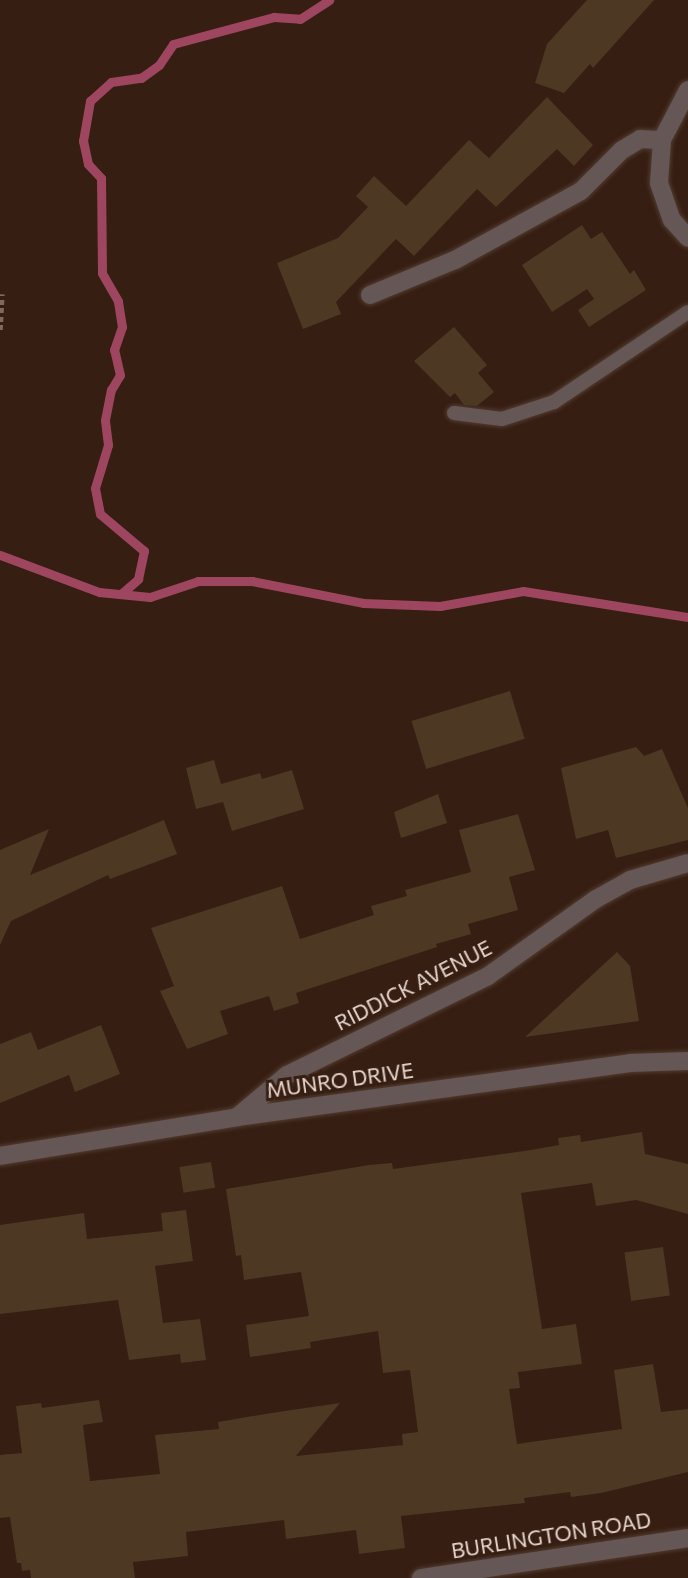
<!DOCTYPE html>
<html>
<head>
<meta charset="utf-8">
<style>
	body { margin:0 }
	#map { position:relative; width:688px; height:1578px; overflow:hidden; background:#361e12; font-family:Commissioner,sans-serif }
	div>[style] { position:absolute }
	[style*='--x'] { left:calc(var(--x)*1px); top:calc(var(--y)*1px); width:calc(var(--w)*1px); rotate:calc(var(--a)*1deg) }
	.stream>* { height:9px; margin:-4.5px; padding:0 4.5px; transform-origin:4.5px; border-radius:4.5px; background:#9e4660 }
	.building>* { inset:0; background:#4c3823; transform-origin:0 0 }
	.path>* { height:4.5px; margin-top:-2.25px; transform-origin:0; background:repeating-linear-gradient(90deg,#7f6a60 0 5px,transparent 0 8.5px) }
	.roads { filter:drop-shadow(0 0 2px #523b30) drop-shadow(0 0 2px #523b30) }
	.service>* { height:14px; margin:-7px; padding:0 7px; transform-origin:7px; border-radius:7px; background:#655755 }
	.minor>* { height:18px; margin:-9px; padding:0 9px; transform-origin:9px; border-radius:9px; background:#655755 }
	span { translate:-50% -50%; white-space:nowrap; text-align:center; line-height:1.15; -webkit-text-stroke:6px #361e12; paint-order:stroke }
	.street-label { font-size:21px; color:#e7d5ce }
</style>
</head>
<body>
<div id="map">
	<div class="stream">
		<div style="--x:0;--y:555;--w:106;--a:20.5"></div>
		<div style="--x:99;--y:592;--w:51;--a:5.6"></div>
		<div style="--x:150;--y:597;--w:51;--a:-18.4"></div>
		<div style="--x:198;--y:581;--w:54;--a:0"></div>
		<div style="--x:252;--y:581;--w:113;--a:11.2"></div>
		<div style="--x:363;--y:603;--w:77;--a:2.2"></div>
		<div style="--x:440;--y:606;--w:84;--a:-10.2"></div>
		<div style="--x:523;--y:591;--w:167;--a:9"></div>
		<div style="--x:121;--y:594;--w:23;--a:-41"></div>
		<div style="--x:138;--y:579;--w:29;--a:-78"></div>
		<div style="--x:144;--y:551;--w:57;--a:-139.9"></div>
		<div style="--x:100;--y:514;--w:26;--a:-101"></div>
		<div style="--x:95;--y:488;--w:45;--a:-73.2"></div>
		<div style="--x:108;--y:445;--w:25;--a:-97"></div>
		<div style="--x:105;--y:420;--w:31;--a:-79"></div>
		<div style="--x:111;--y:390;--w:17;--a:-59"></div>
		<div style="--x:120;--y:375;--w:26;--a:-103"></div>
		<div style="--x:114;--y:350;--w:24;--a:-71"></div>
		<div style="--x:122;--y:327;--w:26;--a:-99"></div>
		<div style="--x:118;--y:301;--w:32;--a:-120"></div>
		<div style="--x:102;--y:273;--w:95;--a:-90.6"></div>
		<div style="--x:101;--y:178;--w:19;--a:-133"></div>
		<div style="--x:88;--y:164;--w:24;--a:-102"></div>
		<div style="--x:83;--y:141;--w:41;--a:-80.1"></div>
		<div style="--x:90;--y:101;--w:28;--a:-42"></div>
		<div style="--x:111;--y:82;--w:30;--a:-8"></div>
		<div style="--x:141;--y:78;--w:22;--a:-36"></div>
		<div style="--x:159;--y:65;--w:25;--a:-56"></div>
		<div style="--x:173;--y:44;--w:105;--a:-15"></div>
		<div style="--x:274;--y:17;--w:26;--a:4"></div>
		<div style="--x:300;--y:19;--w:35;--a:-33"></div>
	</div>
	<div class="building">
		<div style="clip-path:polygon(587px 0,654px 0,593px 68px,590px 64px,564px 93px,535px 83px,547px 44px)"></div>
		<div style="clip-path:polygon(547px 97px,593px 145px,574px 166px,557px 149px,496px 207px,477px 189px,414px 256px,396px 239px,336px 302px,341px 314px,303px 329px,277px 263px,338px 238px,368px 207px,356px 196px,374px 176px,406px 206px,469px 140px,489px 158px)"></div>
		<div style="clip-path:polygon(582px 225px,591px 239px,602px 232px,630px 274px,634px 270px,646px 290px,589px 327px,578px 310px,594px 299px,587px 289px,552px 312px,522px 265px)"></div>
		<div style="clip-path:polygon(454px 327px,487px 365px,478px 373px,494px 392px,477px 406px,464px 405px,455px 393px,450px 397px,414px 361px)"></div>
		<div style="left:510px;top:691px;width:50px;height:103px;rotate:73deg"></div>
		<div style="clip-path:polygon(636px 747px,644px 756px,662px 749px,688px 808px,688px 840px,616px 858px,608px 830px,576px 839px,561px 768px)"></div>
		<div style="clip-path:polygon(214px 760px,221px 784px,260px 773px,262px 779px,292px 770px,304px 809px,232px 831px,223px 802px,196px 809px,186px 768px)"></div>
		<div style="clip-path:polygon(438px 794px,447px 823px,401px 838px,394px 812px)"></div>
		<div style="clip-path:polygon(518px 814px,535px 870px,509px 877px,518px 910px,468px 924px,471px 934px,436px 944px,437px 947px,296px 993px,299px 1003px,274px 1011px,269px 996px,220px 1011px,228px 1034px,187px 1049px,160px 991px,174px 986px,151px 928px,282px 886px,300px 939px,374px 915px,371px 906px,407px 896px,405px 890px,471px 872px,459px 830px)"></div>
		<div style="clip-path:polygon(164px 820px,177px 854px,110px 879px,108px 875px,11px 921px,0 945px,0 850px,49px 829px,30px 875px)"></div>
		<div style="clip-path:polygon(617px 952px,630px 966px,639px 1021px,525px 1037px)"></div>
		<div style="clip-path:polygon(101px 1025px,120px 1074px,75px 1092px,69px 1075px,0 1103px,0 1044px,31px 1032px,38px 1050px)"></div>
		<div style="clip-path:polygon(642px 1132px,645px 1154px,688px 1164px,688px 1214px,636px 1200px,596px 1206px,592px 1183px,521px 1193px,542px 1329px,576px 1324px,582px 1364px,518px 1372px,520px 1388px,509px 1389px,517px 1444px,622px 1429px,614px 1370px,653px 1364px,661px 1412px,688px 1409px,688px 1472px,601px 1493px,571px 1497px,570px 1492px,524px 1498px,525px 1503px,401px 1516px,405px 1548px,359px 1554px,356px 1530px,286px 1539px,284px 1520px,186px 1532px,188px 1556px,133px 1562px,135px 1578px,31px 1578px,30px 1570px,22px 1571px,21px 1563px,17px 1563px,10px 1517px,0 1518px,0 1455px,22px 1453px,16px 1406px,41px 1403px,42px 1408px,99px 1400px,103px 1422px,83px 1425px,90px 1481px,160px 1474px,155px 1435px,219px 1429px,218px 1422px,271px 1413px,340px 1403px,296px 1456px,403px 1445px,402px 1434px,418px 1432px,410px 1370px,383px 1373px,378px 1331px,310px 1342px,311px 1348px,250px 1357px,246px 1325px,309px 1316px,301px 1272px,244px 1280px,241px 1255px,236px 1256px,226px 1189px,369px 1165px,392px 1163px,393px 1169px,531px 1150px,559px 1145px,558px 1138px,580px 1135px,581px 1142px)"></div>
		<div style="left:211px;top:1162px;width:26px;height:32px;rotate:81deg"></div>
		<div style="clip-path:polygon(186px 1210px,193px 1261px,155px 1266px,163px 1323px,200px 1319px,206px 1360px,181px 1363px,180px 1354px,129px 1360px,118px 1300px,0 1314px,0 1225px,84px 1213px,87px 1239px,163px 1231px,161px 1213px)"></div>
		<div style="left:663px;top:1247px;width:49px;height:39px;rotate:82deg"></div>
	</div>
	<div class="path">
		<div style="--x:0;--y:330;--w:36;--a:-87"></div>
	</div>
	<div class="roads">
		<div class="service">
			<div style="--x:454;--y:413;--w:48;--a:7.1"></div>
			<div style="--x:502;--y:419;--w:55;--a:-18.1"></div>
			<div style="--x:554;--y:402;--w:161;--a:-33.9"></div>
		</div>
		<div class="minor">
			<div style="--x:688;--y:90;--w:56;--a:117.5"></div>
			<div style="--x:662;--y:140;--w:43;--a:94"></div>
			<div style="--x:659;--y:183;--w:39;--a:71"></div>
			<div style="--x:672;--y:220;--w:24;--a:48"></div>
			<div style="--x:370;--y:295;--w:92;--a:-22.4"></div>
			<div style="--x:455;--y:260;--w:144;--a:-28.7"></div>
			<div style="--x:581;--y:191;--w:58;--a:-45"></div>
			<div style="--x:622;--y:150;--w:21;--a:-31"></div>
			<div style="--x:640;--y:139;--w:22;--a:3"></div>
			<div style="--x:237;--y:1117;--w:65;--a:-40"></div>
			<div style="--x:287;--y:1075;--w:224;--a:-26.2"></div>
			<div style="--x:488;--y:976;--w:133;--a:-35.5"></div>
			<div style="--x:596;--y:899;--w:39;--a:-29"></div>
			<div style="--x:630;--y:880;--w:60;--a:-16.3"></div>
			<div style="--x:0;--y:1156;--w:240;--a:-9.3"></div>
			<div style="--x:237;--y:1117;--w:397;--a:-7.8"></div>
			<div style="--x:630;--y:1063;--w:58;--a:-2"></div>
			<div style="--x:421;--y:1578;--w:270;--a:-8.5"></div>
		</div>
	</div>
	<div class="street-label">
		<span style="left:413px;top:985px;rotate:-27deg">RIDDICK AVENUE</span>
		<span style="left:340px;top:1080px;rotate:-8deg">MUNRO DRIVE</span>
		<span style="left:551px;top:1535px;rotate:-9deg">BURLINGTON ROAD</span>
	</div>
</div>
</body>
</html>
